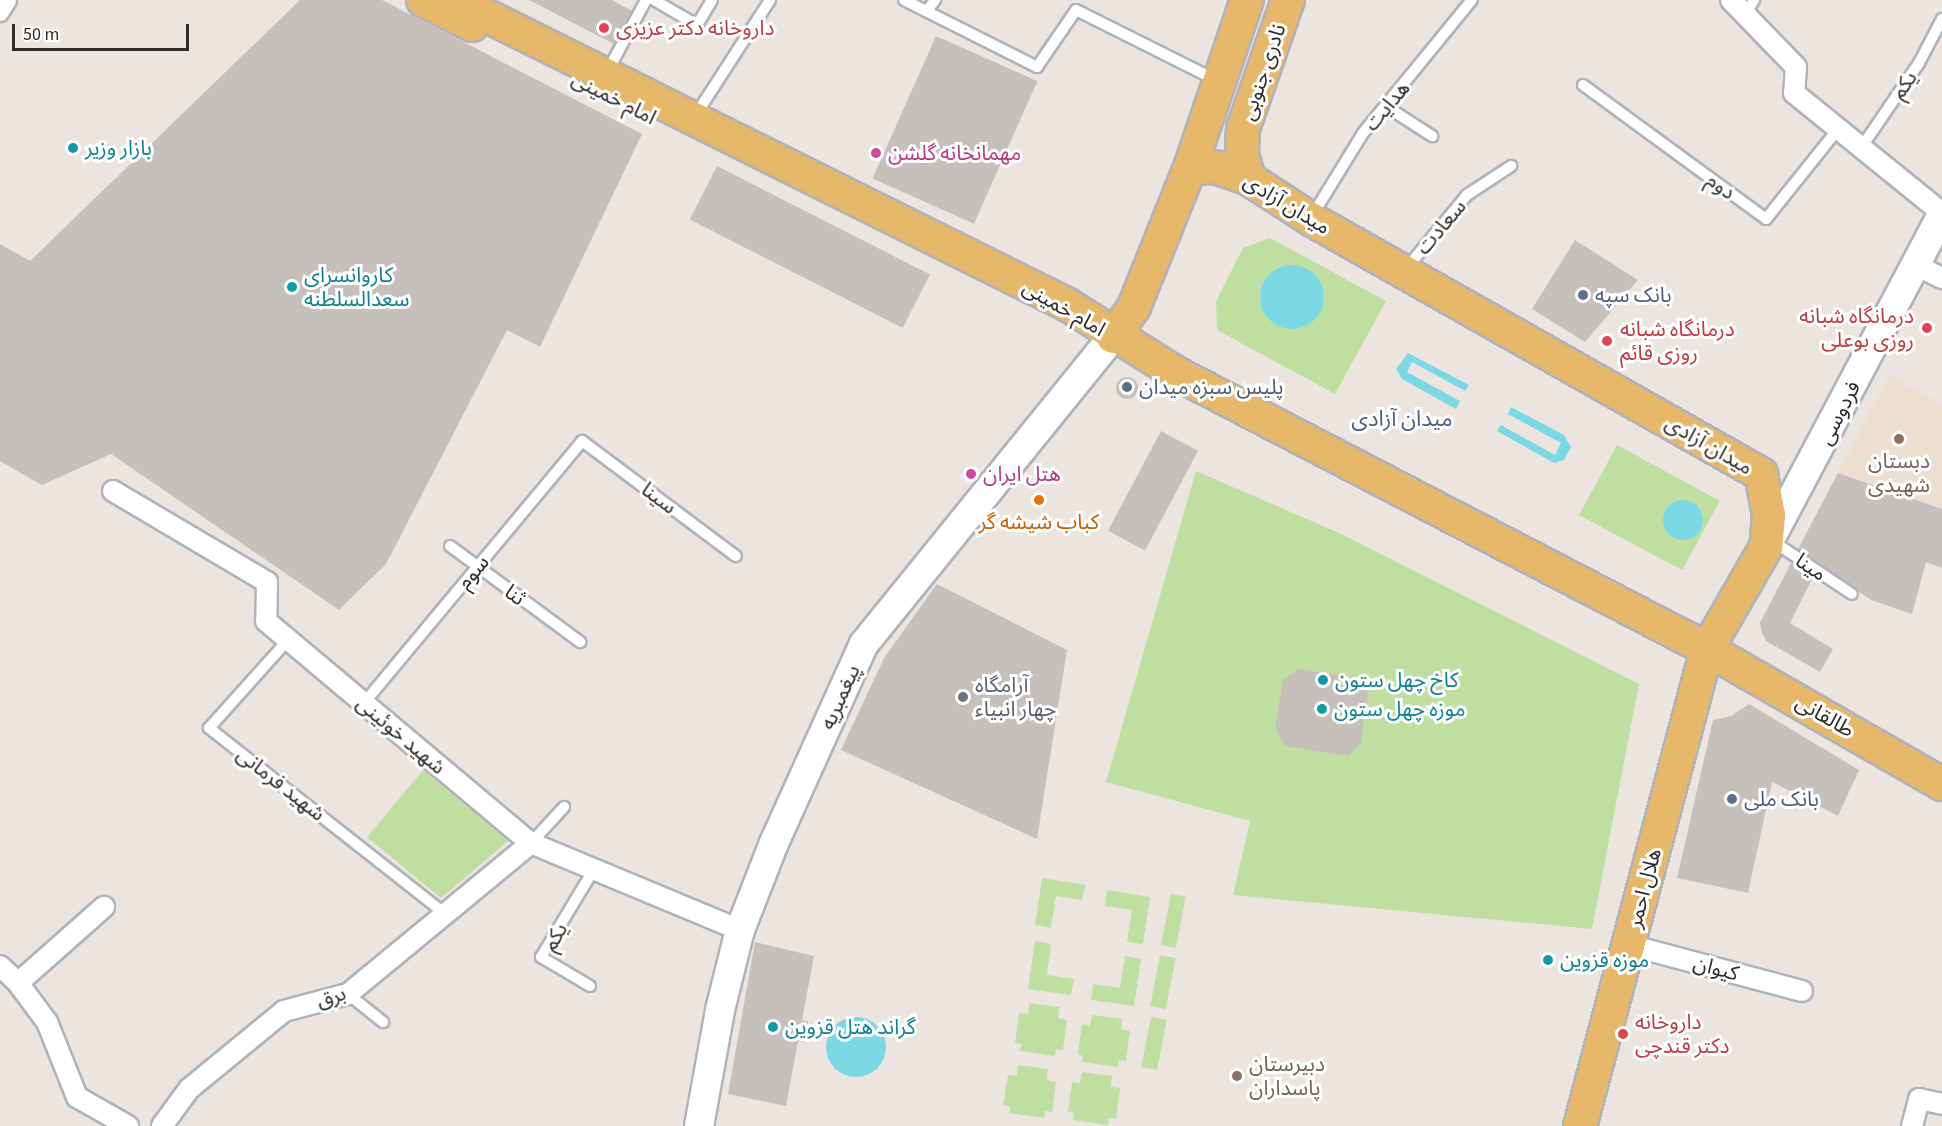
<!DOCTYPE html>
<html>
<head>
<meta charset="utf-8">
<style>
  body { margin:0 }
  #map { position:relative; width:1942px; height:1126px; overflow:hidden; background:#ece5df; font-family:"Source Sans 3","Noto Sans Arabic",sans-serif }
  div>[style] { position:absolute }
  .education>* { inset:0; background:#ecdfd0 }
  .green>* { inset:0; background:#bedfa0; transform-origin:0 0 }
  .water>* { inset:0; background:#7bd9e6 }
  .round { border-radius:50% }
  .building>* { inset:0; background:#c5c0bb; transform-origin:0 0 }
  .roads { filter:drop-shadow(2px 0 #b0b3bb) drop-shadow(-2px 0 #b0b3bb) drop-shadow(0 2px #b0b3bb) drop-shadow(0 -2px #b0b3bb) }
  .service>* { height:10px; margin:-5px; padding:0 5px; transform-origin:5px; border-radius:5px; background:#fff }
  .pedestrian>* { height:15px; margin:-7.5px; padding:0 7.5px; transform-origin:7.5px; border-radius:7.5px; background:#fff }
  .minor>* { height:20px; margin:-10px; padding:0 10px; transform-origin:10px; border-radius:10px; background:#fff }
  .secondary>* { height:28px; margin:-14px; padding:0 14px; transform-origin:14px; border-radius:14px; background:#fff }
  .primary>* { height:32px; margin:-16px; padding:0 16px; transform-origin:16px; border-radius:16px; background:#e7b86a }
  .dots>* { width:16px; height:16px; translate:-50% -50%; box-sizing:border-box; border:3px solid #fff; border-radius:50% }
  span { translate:-50% -50%; white-space:nowrap; text-align:center; line-height:1.15; -webkit-text-stroke:6px #fff; paint-order:stroke }
  .health-label { font-size:21px; color:#be3a42 }
  .left { translate:0 -50%; text-align:left }
  .right { translate:-100% -50%; text-align:right }
  .street-label { font-size:21px; color:#2c2c2c }
  .culture-label { font-size:21px; color:#0d838f }
  .hotel-label { font-size:21px; color:#b23c85 }
  .service-label { font-size:21px; color:#4e5e75 }
  .education-label { font-size:21px; color:#785e54 }
  .food-label { font-size:21px; color:#c56008 }
  .worship-label { font-size:21px; color:#5b616d }
  .neighbourhood-label { font-size:22px; color:#4f5d7a }
  .scale { position:absolute; left:12px; top:24px; width:177px; height:27px; box-sizing:border-box; border:3px solid #2c2c2c; border-top:0; padding-left:8px; font-size:18px; line-height:21px; white-space:nowrap; color:#2c2c2c; -webkit-text-stroke:4px #fff; paint-order:stroke }
</style>
</head>
<body>
<div id="map">
  <div class="education">
    <i style="clip-path:polygon(1889px 375px,1942px 404px,1942px 508px,1838px 473px)"></i>
  </div>
  <div class="green">
    <i style="clip-path:polygon(1270px 238px,1386px 301px,1335px 394px,1217px 330px,1216px 301px,1243px 248px)"></i>
    <i style="clip-path:polygon(evenodd,1617px 445px,1720px 501px,1682px 570px,1579px 515px,1617px 445px,1693px 502px,1702px 512px,1690px 539px,1677px 539px,1693px 502px)"></i>
    <i style="clip-path:polygon(1196px 471px,1339px 533px,1639px 684px,1592px 929px,1233px 895px,1250px 821px,1106px 782px)"></i>
    <i style="clip-path:polygon(423px 770px,508px 841px,441px 898px,367px 837px)"></i>
    <i style="clip-path:polygon(1042px 878px,1085px 885px,1082px 900px,1056px 896px,1051px 928px,1035px 925px)"></i>
    <i style="clip-path:polygon(1107px 890px,1150px 897px,1143px 944px,1127px 942px,1132px 910px,1105px 906px)"></i>
    <i style="left:1171px;top:894px;width:15px;height:52px;rotate:11deg"></i>
    <i style="clip-path:polygon(1035px 941px,1051px 944px,1047px 975px,1074px 979px,1071px 995px,1028px 989px)"></i>
    <i style="left:1160px;top:955px;width:16px;height:52px;rotate:11deg"></i>
    <i style="clip-path:polygon(1125px 956px,1141px 959px,1134px 1006px,1091px 1000px,1093px 984px,1120px 988px)"></i>
    <i style="clip-path:polygon(1029px 1003px,1059px 1007px,1058px 1018px,1067px 1020px,1063px 1050px,1056px 1049px,1055px 1056px,1020px 1051px,1021px 1044px,1015px 1043px,1019px 1013px,1028px 1014px)"></i>
    <i style="clip-path:polygon(1092px 1015px,1122px 1019px,1121px 1029px,1130px 1031px,1126px 1061px,1119px 1060px,1118px 1067px,1082px 1062px,1083px 1056px,1078px 1054px,1082px 1024px,1090px 1026px)"></i>
    <i style="left:1151px;top:1017px;width:16px;height:51px;rotate:11deg"></i>
    <i style="clip-path:polygon(1018px 1065px,1048px 1069px,1047px 1080px,1056px 1082px,1052px 1112px,1045px 1111px,1044px 1118px,1009px 1113px,1010px 1106px,1003px 1105px,1008px 1075px,1017px 1076px)"></i>
    <i style="clip-path:polygon(1082px 1072px,1112px 1076px,1111px 1087px,1120px 1088px,1116px 1119px,1109px 1118px,1108px 1125px,1073px 1120px,1074px 1113px,1068px 1112px,1072px 1082px,1080px 1083px)"></i>
  </div>
  <div class="water">
    <i class="round" style="left:1260px;top:265px;width:64px;height:64px"></i>
    <i style="clip-path:polygon(1408px 353px,1469px 385px,1465px 391px,1412px 362px,1407px 372px,1460px 401px,1456px 409px,1402px 379px,1396px 369px)"></i>
    <i style="clip-path:polygon(1511px 407px,1564px 435px,1571px 447px,1564px 460px,1554px 463px,1497px 431px,1501px 425px,1555px 455px,1561px 443px,1508px 414px)"></i>
    <i class="round" style="left:1663px;top:500px;width:40px;height:40px"></i>
    <i class="round" style="left:826px;top:1017px;width:60px;height:60px"></i>
  </div>
  <div class="building">
    <i style="clip-path:polygon(300px 0,382px 0,642px 134px,540px 347px,507px 330px,386px 564px,339px 610px,111px 454px,42px 485px,0 461px,0 244px,30px 261px)"></i>
    <i style="clip-path:polygon(529px 0,612px 0,632px 11px,614px 44px)"></i>
    <i style="left:936px;top:36px;width:111px;height:156px;rotate:24deg"></i>
    <i style="left:717px;top:166px;width:239px;height:60px;rotate:27deg"></i>
    <i style="clip-path:polygon(1575px 240px,1638px 280px,1585px 342px,1532px 309px)"></i>
    <i class="round" style="left:1116px;top:377px;width:22px;height:22px"></i>
    <i style="left:1161px;top:431px;width:42px;height:113px;rotate:28deg"></i>
    <i style="clip-path:polygon(1838px 473px,1942px 509px,1942px 568px,1926px 562px,1912px 614px,1871px 600px,1798px 549px)"></i>
    <i style="clip-path:polygon(1791px 563px,1813px 577px,1790px 623px,1833px 649px,1820px 672px,1766px 641px,1762px 633px,1760px 623px)"></i>
    <i style="clip-path:polygon(937px 584px,1067px 650px,1037px 839px,841px 750px,884px 658px)"></i>
    <i style="clip-path:polygon(1298px 669px,1356px 678px,1368px 692px,1361px 743px,1349px 756px,1284px 746px,1275px 727px,1283px 680px)"></i>
    <i style="clip-path:polygon(1749px 704px,1859px 770px,1838px 816px,1772px 782px,1748px 893px,1677px 878px,1713px 720px,1731px 716px)"></i>
    <i style="clip-path:polygon(755px 942px,814px 956px,802px 1020px,808px 1021px,805px 1042px,798px 1041px,786px 1106px,728px 1094px)"></i>
  </div>
  <div class="roads">
    <div class="service">
      <i style="left:654px;top:0;width:50px;rotate:30.2deg"></i>
      <i style="left:697px;top:25px;width:29px;rotate:-59deg"></i>
      <i style="left:904px;top:0;width:149px;rotate:26.7deg"></i>
      <i style="left:1037px;top:67px;width:69px;rotate:-55.6deg"></i>
      <i style="left:1076px;top:10px;width:157px;rotate:26.6deg"></i>
      <i style="left:927px;top:11px;width:14px;rotate:-54deg"></i>
      <i style="left:1745px;top:14px;width:17px;rotate:-57deg"></i>
      <i style="left:606px;top:74px;width:84px;rotate:-61.6deg"></i>
      <i style="left:1583px;top:85px;width:227px;rotate:36.2deg"></i>
      <i style="left:1766px;top:219px;width:115px;rotate:-51.3deg"></i>
      <i style="left:1387px;top:107px;width:54px;rotate:32.8deg"></i>
      <i style="left:695px;top:116px;width:138px;rotate:-57.1deg"></i>
      <i style="left:1861px;top:148px;width:103px;rotate:-55.7deg"></i>
      <i style="left:1919px;top:63px;width:50px;rotate:-62.4deg"></i>
      <i style="left:1312px;top:216px;width:97px;rotate:-58.4deg"></i>
      <i style="left:1363px;top:133px;width:172px;rotate:-50.7deg"></i>
      <i style="left:1406px;top:269px;width:96px;rotate:-50.5deg"></i>
      <i style="left:1467px;top:195px;width:53px;rotate:-33.4deg"></i>
      <i style="left:1771px;top:540px;width:97px;rotate:33.7deg"></i>
      <i style="left:450px;top:546px;width:162px;rotate:36.4deg"></i>
      <i style="left:288px;top:640px;width:118px;rotate:131.9deg"></i>
      <i style="left:209px;top:728px;width:300px;rotate:38.2deg"></i>
      <i style="left:364px;top:703px;width:341px;rotate:-50.2deg"></i>
      <i style="left:582px;top:441px;width:192px;rotate:36.8deg"></i>
      <i style="left:531px;top:843px;width:49px;rotate:-47.5deg"></i>
      <i style="left:590px;top:986px;width:57px;rotate:-149.4deg"></i>
      <i style="left:541px;top:957px;width:103px;rotate:-58.9deg"></i>
      <i style="left:348px;top:994px;width:45px;rotate:38.7deg"></i>
    </div>
    <div class="pedestrian">
      <i style="left:0;top:13px;width:15px;rotate:-58deg"></i>
    </div>
    <div class="minor">
      <i style="left:1731px;top:0;width:93px;rotate:45.9deg"></i>
      <i style="left:1796px;top:67px;width:26px;rotate:94deg"></i>
      <i style="left:1794px;top:93px;width:191px;rotate:39deg"></i>
      <i style="left:1916px;top:265px;width:29px;rotate:27deg"></i>
      <i style="left:113px;top:491px;width:179px;rotate:30.6deg"></i>
      <i style="left:267px;top:582px;width:39px;rotate:91deg"></i>
      <i style="left:266px;top:621px;width:346px;rotate:40deg"></i>
      <i style="left:531px;top:843px;width:226px;rotate:22.6deg"></i>
      <i style="left:1629px;top:945px;width:179px;rotate:14.9deg"></i>
      <i style="left:0;top:966px;width:25px;rotate:43deg"></i>
      <i style="left:18px;top:983px;width:49px;rotate:53.4deg"></i>
      <i style="left:47px;top:1022px;width:81px;rotate:68.2deg"></i>
      <i style="left:77px;top:1097px;width:59px;rotate:29.6deg"></i>
      <i style="left:18px;top:983px;width:115px;rotate:-41.5deg"></i>
      <i style="left:162px;top:1126px;width:46px;rotate:-53.9deg"></i>
      <i style="left:189px;top:1089px;width:123px;rotate:-39.4deg"></i>
      <i style="left:284px;top:1011px;width:66px;rotate:-14.9deg"></i>
      <i style="left:348px;top:994px;width:237px;rotate:-39.5deg"></i>
      <i style="left:1912px;top:1126px;width:28px;rotate:-75deg"></i>
      <i style="left:1919px;top:1099px;width:24px;rotate:12deg"></i>
    </div>
    <div class="secondary">
      <i style="left:1766px;top:547px;width:377px;rotate:-62.1deg"></i>
      <i style="left:699px;top:1126px;width:118px;rotate:-79.7deg"></i>
      <i style="left:720px;top:1010px;width:82px;rotate:-76deg"></i>
      <i style="left:740px;top:930px;width:93px;rotate:-68.7deg"></i>
      <i style="left:774px;top:843px;width:218px;rotate:-65.7deg"></i>
      <i style="left:864px;top:644px;width:395px;rotate:-51deg"></i>
    </div>
    <div class="primary">
      <i style="left:423px;top:0;width:55px;rotate:27deg"></i>
      <i style="left:455px;top:0;width:685px;rotate:26.45deg"></i>
      <i style="left:1068px;top:305px;width:128px;rotate:32.2deg"></i>
      <i style="left:1176px;top:373px;width:598px;rotate:27.46deg"></i>
      <i style="left:1707px;top:649px;width:271px;rotate:29.9deg"></i>
      <i style="left:1190px;top:168px;width:25px;rotate:-2deg"></i>
      <i style="left:1215px;top:167px;width:36px;rotate:19deg"></i>
      <i style="left:1249px;top:179px;width:77px;rotate:32.9deg"></i>
      <i style="left:1314px;top:221px;width:514px;rotate:29.51deg"></i>
      <i style="left:1761px;top:474px;width:42px;rotate:79deg"></i>
      <i style="left:1769px;top:515px;width:32px;rotate:95deg"></i>
      <i style="left:1766px;top:547px;width:118px;rotate:120deg"></i>
      <i style="left:1707px;top:649px;width:494px;rotate:104.9deg"></i>
      <i style="left:1249px;top:179px;width:25px;rotate:-106deg"></i>
      <i style="left:1242px;top:155px;width:26px;rotate:-88deg"></i>
      <i style="left:1243px;top:129px;width:137px;rotate:-70.8deg"></i>
      <i style="left:1113px;top:337px;width:37px;rotate:-55deg"></i>
      <i style="left:1134px;top:307px;width:150px;rotate:-68.1deg"></i>
      <i style="left:1190px;top:168px;width:177px;rotate:-71.3deg"></i>
    </div>
  </div>
  <div class="dots">
    <i style="left:604px;top:28px;background:#e0444e"></i>
    <i style="left:73px;top:148px;background:#0f9aa8"></i>
    <i style="left:876px;top:153px;background:#d1479c"></i>
    <i style="left:292px;top:287px;background:#0f9aa8"></i>
    <i style="left:1583px;top:295px;background:#5c6f8a"></i>
    <i style="left:1927px;top:328px;background:#e0444e"></i>
    <i style="left:1607px;top:341px;background:#e0444e"></i>
    <i style="left:1127px;top:387px;background:#5c6f8a"></i>
    <i style="left:1899px;top:439px;background:#8d6e63"></i>
    <i style="left:971px;top:474px;background:#d1479c"></i>
    <i style="left:1039px;top:500px;background:#e8710a"></i>
    <i style="left:1323px;top:680px;background:#0f9aa8"></i>
    <i style="left:963px;top:697px;background:#6b7280"></i>
    <i style="left:1322px;top:709px;background:#0f9aa8"></i>
    <i style="left:1732px;top:799px;background:#5c6f8a"></i>
    <i style="left:1548px;top:960px;background:#0f9aa8"></i>
    <i style="left:773px;top:1027px;background:#0f9aa8"></i>
    <i style="left:1623px;top:1034px;background:#e0444e"></i>
    <i style="left:1237px;top:1076px;background:#8d6e63"></i>
  </div>
  <div class="health-label">
    <span class="left" style="left:616px;top:28px">داروخانه دکتر عزیزی</span>
    <span class="right" style="left:1914px;top:328px">درمانگاه شبانه<br>روزی بوعلی</span>
    <span class="left" style="left:1620px;top:341px">درمانگاه شبانه<br>روزی قائم</span>
    <span class="left" style="left:1635px;top:1034px">داروخانه<br>دکتر قندچی</span>
  </div>
  <div class="street-label">
    <span style="left:1263px;top:72px;rotate:-71deg">نادری جنوبی</span>
    <span style="left:1904px;top:85px;rotate:-56deg">یکم</span>
    <span style="left:614px;top:98px;rotate:27deg">امام خمینی</span>
    <span style="left:1387px;top:106px;rotate:-50deg">هدایت</span>
    <span style="left:1721px;top:186px;rotate:36deg">دوم</span>
    <span style="left:1287px;top:204px;rotate:31deg">میدان آزادی</span>
    <span style="left:1441px;top:227px;rotate:-50deg">سعادت</span>
    <span style="left:1064px;top:308px;rotate:30deg">امام خمینی</span>
    <span style="left:1839px;top:413px;rotate:-63deg">فردوسی</span>
    <span style="left:1709px;top:445px;rotate:30deg">میدان آزادی</span>
    <span style="left:659px;top:498px;rotate:37deg">سینا</span>
    <span style="left:1811px;top:567px;rotate:34deg">مینا</span>
    <span style="left:473px;top:572px;rotate:-50deg">سوم</span>
    <span style="left:515px;top:595px;rotate:36deg">ثنا</span>
    <span style="left:840px;top:697px;rotate:-66deg">پیغمبریه</span>
    <span style="left:1825px;top:716px;rotate:30deg">طالقانی</span>
    <span style="left:401px;top:735px;rotate:40deg">شهید خوئینی</span>
    <span style="left:281px;top:784px;rotate:38deg">شهید فرمانی</span>
    <span style="left:1644px;top:888px;rotate:-75deg">هلال احمر</span>
    <span style="left:555px;top:937px;rotate:-61deg">یکم</span>
    <span style="left:1716px;top:968px;rotate:15deg">کیوان</span>
    <span style="left:331px;top:997px;rotate:-19deg">برق</span>
  </div>
  <div class="culture-label">
    <span class="left" style="left:85px;top:148px">بازار وزیر</span>
    <span class="left" style="left:304px;top:287px">کاروانسرای<br>سعدالسلطنه</span>
    <span class="left" style="left:1335px;top:680px">کاخ چهل ستون</span>
    <span class="left" style="left:1334px;top:709px">موزه چهل ستون</span>
    <span class="left" style="left:1560px;top:960px">موزه قزوین</span>
    <span class="left" style="left:785px;top:1027px">گراند هتل قزوین</span>
  </div>
  <div class="hotel-label">
    <span class="left" style="left:888px;top:153px">مهمانخانه گلشن</span>
    <span class="left" style="left:983px;top:474px">هتل ایران</span>
  </div>
  <div class="service-label">
    <span class="left" style="left:1595px;top:295px">بانک سپه</span>
    <span class="left" style="left:1139px;top:387px">پلیس سبزه میدان</span>
    <span class="left" style="left:1744px;top:799px">بانک ملی</span>
  </div>
  <div class="education-label">
    <span style="left:1899px;top:473px">دبستان<br>شهیدی</span>
    <span class="left" style="left:1249px;top:1076px">دبیرستان<br>پاسداران</span>
  </div>
  <div class="food-label">
    <span style="left:1039px;top:522px">کباب شیشه گر</span>
  </div>
  <div class="worship-label">
    <span class="left" style="left:975px;top:697px">آرامگاه<br>چهار انبیاء</span>
  </div>
  <div class="neighbourhood-label">
    <span style="left:1402px;top:420px">میدان آزادی</span>
  </div>
  <div class="scale">50 m</div>
</div>
</body>
</html>
